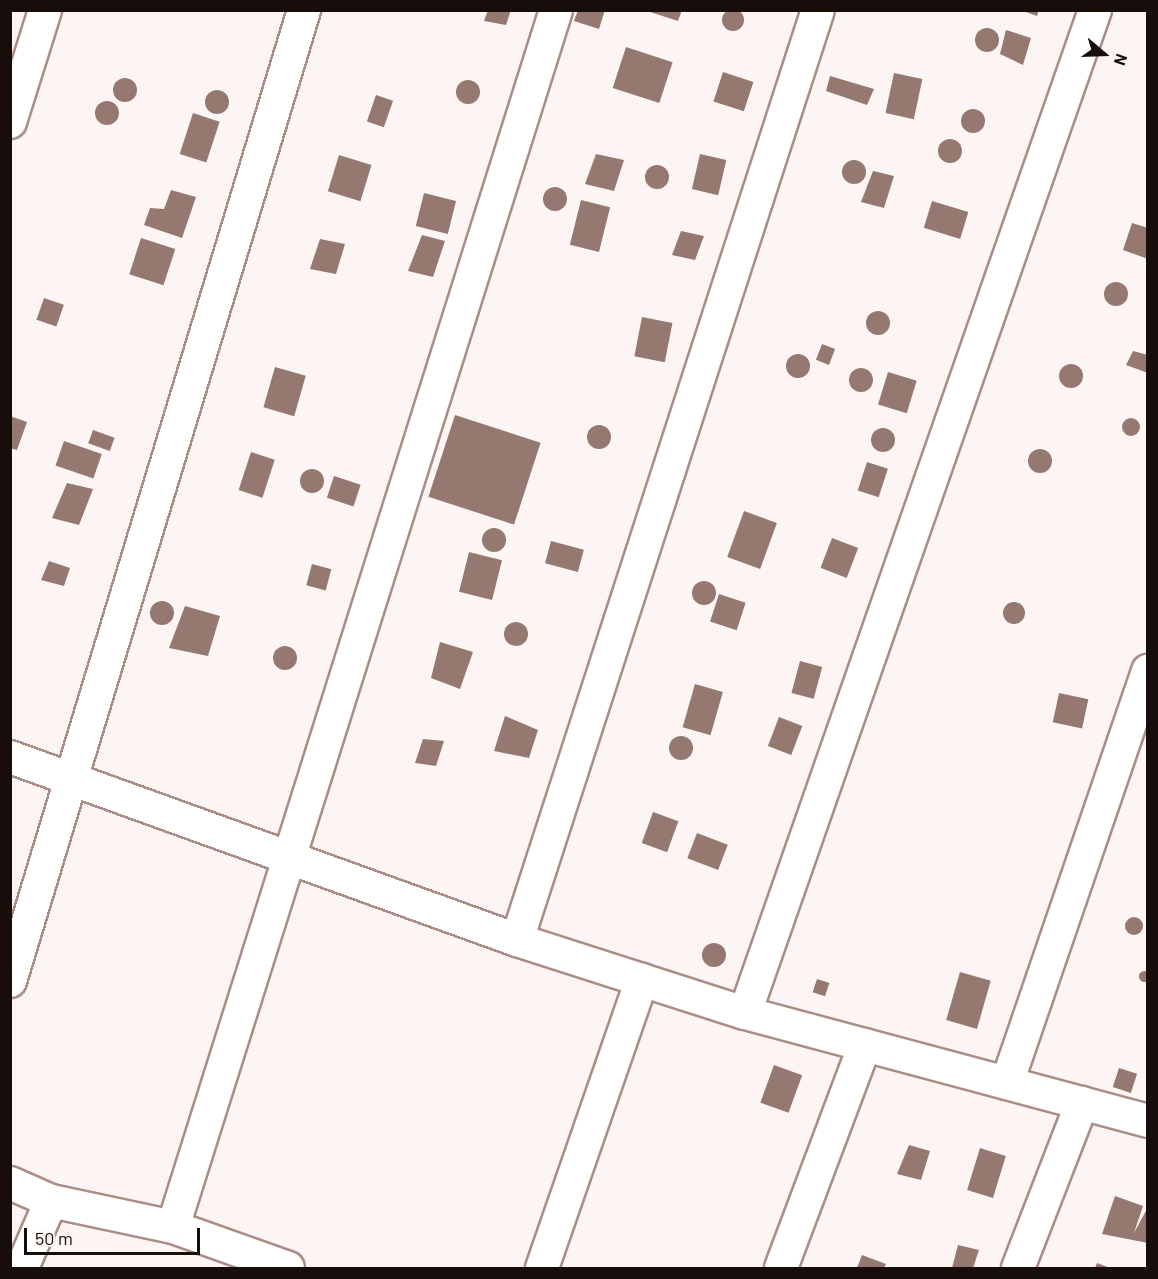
<!DOCTYPE html>
<html>
<head>
<meta charset="utf-8">
<style>
  body { margin:0 }
  #map { position:relative; width:1158px; height:1279px; overflow:hidden; background:#fcf5f4; font-family:Barlow,sans-serif }
  div>[style] { position:absolute }
  .building>* { inset:0; background:#957971; transform-origin:0 0 }
  .round { border-radius:50% }
  .roads { filter:drop-shadow(2px 0 #aa8d84) drop-shadow(-2px 0 #aa8d84) drop-shadow(0 2px #aa8d84) drop-shadow(0 -2px #aa8d84) }
  .minor>* { height:32px; margin:-16px; padding:0 16px; transform-origin:16px; border-radius:16px; background:#fff }
  span { translate:-50% -50%; white-space:nowrap; text-align:center; line-height:1.15; -webkit-text-stroke:4.5px #fcf5f4; paint-order:stroke }
  .frame { position:absolute; inset:0; border:12px solid #170d0a; pointer-events:none }
  .north { position:absolute; left:1074px; top:24px; width:60px; height:60px; -webkit-text-stroke:4px #fcf5f4; paint-order:stroke; rotate:109deg; font-size:16px; font-weight:700; line-height:24px; text-align:center; color:#170d0a }
  .north::after { content:''; display:block; margin:auto; width:21px; height:27px; background:#170d0a; clip-path:polygon(50% 0,100% 100%,50% 72%,0 100%) }
  .scale { position:absolute; left:24px; top:1228px; width:176px; height:27px; box-sizing:border-box; border:3px solid #170d0a; border-top:0; padding-left:8px; font-size:18px; line-height:21px; white-space:nowrap; color:#170d0a; -webkit-text-stroke:4px #fcf5f4; paint-order:stroke }
</style>
</head>
<body>
<div id="map">
  <div class="building">
    <i class="round" style="left:722px;top:9px;width:22px;height:22px"></i>
    <i style="clip-path:polygon(488px 10px,511px 10px,506px 25px,484px 21px)"></i>
    <i style="clip-path:polygon(578px 10px,605px 10px,599px 29px,574px 21px)"></i>
    <i style="clip-path:polygon(644px 10px,682px 10px,678px 21px)"></i>
    <i style="clip-path:polygon(1020px 10px,1039px 10px,1037px 16px)"></i>
    <i class="round" style="left:975px;top:28px;width:24px;height:24px"></i>
    <i style="clip-path:polygon(1006px 30px,1031px 38px,1023px 65px,1000px 54px)"></i>
    <i style="left:626px;top:47px;width:49px;height:43px;rotate:18deg"></i>
    <i style="left:723px;top:72px;width:32px;height:31px;rotate:18deg"></i>
    <i style="left:894px;top:73px;width:29px;height:41px;rotate:12deg"></i>
    <i style="clip-path:polygon(830px 76px,874px 89px,867px 105px,826px 91px)"></i>
    <i class="round" style="left:113px;top:78px;width:24px;height:24px"></i>
    <i class="round" style="left:456px;top:80px;width:24px;height:24px"></i>
    <i class="round" style="left:205px;top:90px;width:24px;height:24px"></i>
    <i style="left:376px;top:95px;width:18px;height:28px;rotate:19deg"></i>
    <i class="round" style="left:95px;top:101px;width:24px;height:24px"></i>
    <i class="round" style="left:961px;top:109px;width:24px;height:24px"></i>
    <i style="left:193px;top:113px;width:28px;height:43px;rotate:18deg"></i>
    <i class="round" style="left:938px;top:139px;width:24px;height:24px"></i>
    <i style="clip-path:polygon(596px 154px,624px 160px,614px 191px,585px 184px)"></i>
    <i style="left:700px;top:154px;width:27px;height:36px;rotate:13deg"></i>
    <i style="left:339px;top:155px;width:34px;height:38px;rotate:17deg"></i>
    <i class="round" style="left:842px;top:160px;width:24px;height:24px"></i>
    <i class="round" style="left:645px;top:165px;width:24px;height:24px"></i>
    <i style="clip-path:polygon(873px 171px,894px 176px,884px 208px,861px 202px)"></i>
    <i class="round" style="left:543px;top:187px;width:24px;height:24px"></i>
    <i style="clip-path:polygon(171px 190px,196px 197px,182px 238px,144px 225px,150px 208px,164px 209px)"></i>
    <i style="left:424px;top:193px;width:33px;height:34px;rotate:14deg"></i>
    <i style="left:581px;top:200px;width:30px;height:46px;rotate:14deg"></i>
    <i style="left:932px;top:201px;width:38px;height:28px;rotate:17deg"></i>
    <i style="clip-path:polygon(1132px 223px,1148px 228px,1148px 259px,1123px 250px)"></i>
    <i style="clip-path:polygon(681px 231px,704px 236px,695px 260px,672px 255px)"></i>
    <i style="clip-path:polygon(422px 235px,445px 241px,433px 277px,408px 271px)"></i>
    <i style="left:141px;top:238px;width:36px;height:38px;rotate:18deg"></i>
    <i style="clip-path:polygon(320px 239px,345px 244px,336px 274px,310px 269px)"></i>
    <i class="round" style="left:1104px;top:282px;width:24px;height:24px"></i>
    <i style="left:44px;top:298px;width:21px;height:23px;rotate:19deg"></i>
    <i class="round" style="left:866px;top:311px;width:24px;height:24px"></i>
    <i style="left:642px;top:317px;width:31px;height:40px;rotate:11deg"></i>
    <i style="left:822px;top:344px;width:14px;height:17px;rotate:21deg"></i>
    <i style="clip-path:polygon(1133px 351px,1148px 355px,1148px 373px,1126px 365px)"></i>
    <i class="round" style="left:786px;top:354px;width:24px;height:24px"></i>
    <i class="round" style="left:1059px;top:364px;width:24px;height:24px"></i>
    <i style="left:275px;top:367px;width:32px;height:42px;rotate:16deg"></i>
    <i class="round" style="left:849px;top:368px;width:24px;height:24px"></i>
    <i style="left:888px;top:372px;width:30px;height:34px;rotate:17deg"></i>
    <i style="left:455px;top:415px;width:90px;height:86px;rotate:18deg"></i>
    <i style="clip-path:polygon(10px 416px,27px 422px,17px 450px,10px 448px)"></i>
    <i class="round" style="left:1122px;top:418px;width:18px;height:18px"></i>
    <i class="round" style="left:587px;top:425px;width:24px;height:24px"></i>
    <i class="round" style="left:871px;top:428px;width:24px;height:24px"></i>
    <i style="left:93px;top:430px;width:23px;height:14px;rotate:20deg"></i>
    <i style="left:64px;top:441px;width:40px;height:26px;rotate:19deg"></i>
    <i class="round" style="left:1028px;top:449px;width:24px;height:24px"></i>
    <i style="left:251px;top:452px;width:25px;height:40px;rotate:18deg"></i>
    <i style="left:867px;top:462px;width:22px;height:30px;rotate:18deg"></i>
    <i class="round" style="left:300px;top:469px;width:24px;height:24px"></i>
    <i style="left:334px;top:476px;width:28px;height:23px;rotate:18deg"></i>
    <i style="clip-path:polygon(67px 483px,93px 489px,79px 525px,52px 518px)"></i>
    <i style="left:744px;top:511px;width:35px;height:49px;rotate:20deg"></i>
    <i class="round" style="left:482px;top:528px;width:24px;height:24px"></i>
    <i style="left:832px;top:538px;width:28px;height:32px;rotate:21deg"></i>
    <i style="left:551px;top:541px;width:34px;height:23px;rotate:15deg"></i>
    <i style="left:469px;top:552px;width:34px;height:41px;rotate:14deg"></i>
    <i style="clip-path:polygon(49px 561px,70px 568px,64px 586px,41px 580px)"></i>
    <i style="left:312px;top:564px;width:20px;height:22px;rotate:15deg"></i>
    <i class="round" style="left:692px;top:581px;width:24px;height:24px"></i>
    <i style="left:719px;top:594px;width:28px;height:29px;rotate:18deg"></i>
    <i class="round" style="left:150px;top:601px;width:24px;height:24px"></i>
    <i class="round" style="left:1003px;top:602px;width:22px;height:22px"></i>
    <i style="clip-path:polygon(185px 606px,220px 616px,208px 656px,169px 648px)"></i>
    <i class="round" style="left:504px;top:622px;width:24px;height:24px"></i>
    <i style="clip-path:polygon(440px 642px,473px 652px,460px 689px,431px 678px)"></i>
    <i class="round" style="left:273px;top:646px;width:24px;height:24px"></i>
    <i style="left:800px;top:661px;width:23px;height:33px;rotate:15deg"></i>
    <i style="left:695px;top:684px;width:29px;height:45px;rotate:16deg"></i>
    <i style="left:1059px;top:693px;width:30px;height:30px;rotate:12deg"></i>
    <i style="clip-path:polygon(505px 716px,538px 730px,529px 758px,494px 751px)"></i>
    <i style="left:779px;top:717px;width:25px;height:31px;rotate:21deg"></i>
    <i class="round" style="left:669px;top:736px;width:24px;height:24px"></i>
    <i style="clip-path:polygon(423px 739px,444px 741px,436px 766px,415px 763px)"></i>
    <i style="left:653px;top:812px;width:27px;height:33px;rotate:20deg"></i>
    <i style="left:697px;top:833px;width:33px;height:27px;rotate:21deg"></i>
    <i class="round" style="left:1125px;top:917px;width:18px;height:18px"></i>
    <i class="round" style="left:702px;top:943px;width:24px;height:24px"></i>
    <i class="round" style="left:1138.5px;top:970.5px;width:11px;height:11px"></i>
    <i style="left:960px;top:972px;width:32px;height:50px;rotate:16deg"></i>
    <i style="left:817px;top:979px;width:13px;height:14px;rotate:18deg"></i>
    <i style="left:774px;top:1065px;width:30px;height:40px;rotate:20deg"></i>
    <i style="left:1119px;top:1068px;width:19px;height:20px;rotate:18deg"></i>
    <i style="clip-path:polygon(909px 1145px,930px 1151px,921px 1180px,897px 1174px)"></i>
    <i style="left:980px;top:1148px;width:27px;height:44px;rotate:17deg"></i>
    <i style="clip-path:polygon(1115px 1196px,1143px 1206px,1134px 1233px,1148px 1207px,1148px 1243px,1102px 1234px)"></i>
    <i style="clip-path:polygon(958px 1245px,979px 1250px,973px 1268px,952px 1268px)"></i>
    <i style="clip-path:polygon(862px 1255px,886px 1264px,884px 1268px,857px 1268px)"></i>
    <i style="clip-path:polygon(1097px 1263px,1110px 1268px,1095px 1268px)"></i>
  </div>
  <div class="roads">
    <div class="minor">
      <i style="left:10px;top:122px;width:117px;rotate:-72.6deg"></i>
      <i style="left:10px;top:757px;width:539px;rotate:19.85deg"></i>
      <i style="left:517px;top:940px;width:239px;rotate:17.8deg"></i>
      <i style="left:745px;top:1013px;width:417px;rotate:15deg"></i>
      <i style="left:517px;top:940px;width:977px;rotate:-72.07deg"></i>
      <i style="left:10px;top:981px;width:1015px;rotate:-73.15deg"></i>
      <i style="left:745px;top:1013px;width:1062px;rotate:-70.76deg"></i>
      <i style="left:1007px;top:1083px;width:436px;rotate:-71.1deg"></i>
      <i style="left:10px;top:1183px;width:45px;rotate:23.7deg"></i>
      <i style="left:51px;top:1201px;width:125px;rotate:12deg"></i>
      <i style="left:173px;top:1227px;width:122px;rotate:19.6deg"></i>
      <i style="left:173px;top:1227px;width:1276px;rotate:-72.53deg"></i>
      <i style="left:22px;top:1268px;width:73px;rotate:-66.6deg"></i>
      <i style="left:542px;top:1268px;width:305px;rotate:-70.9deg"></i>
      <i style="left:781px;top:1268px;width:238px;rotate:-69.4deg"></i>
      <i style="left:1018px;top:1268px;width:177px;rotate:-68.8deg"></i>
    </div>
  </div>
  <div class="frame"></div>
  <div class="north">N</div>
  <div class="scale">50 m</div>
</div>
</body>
</html>
